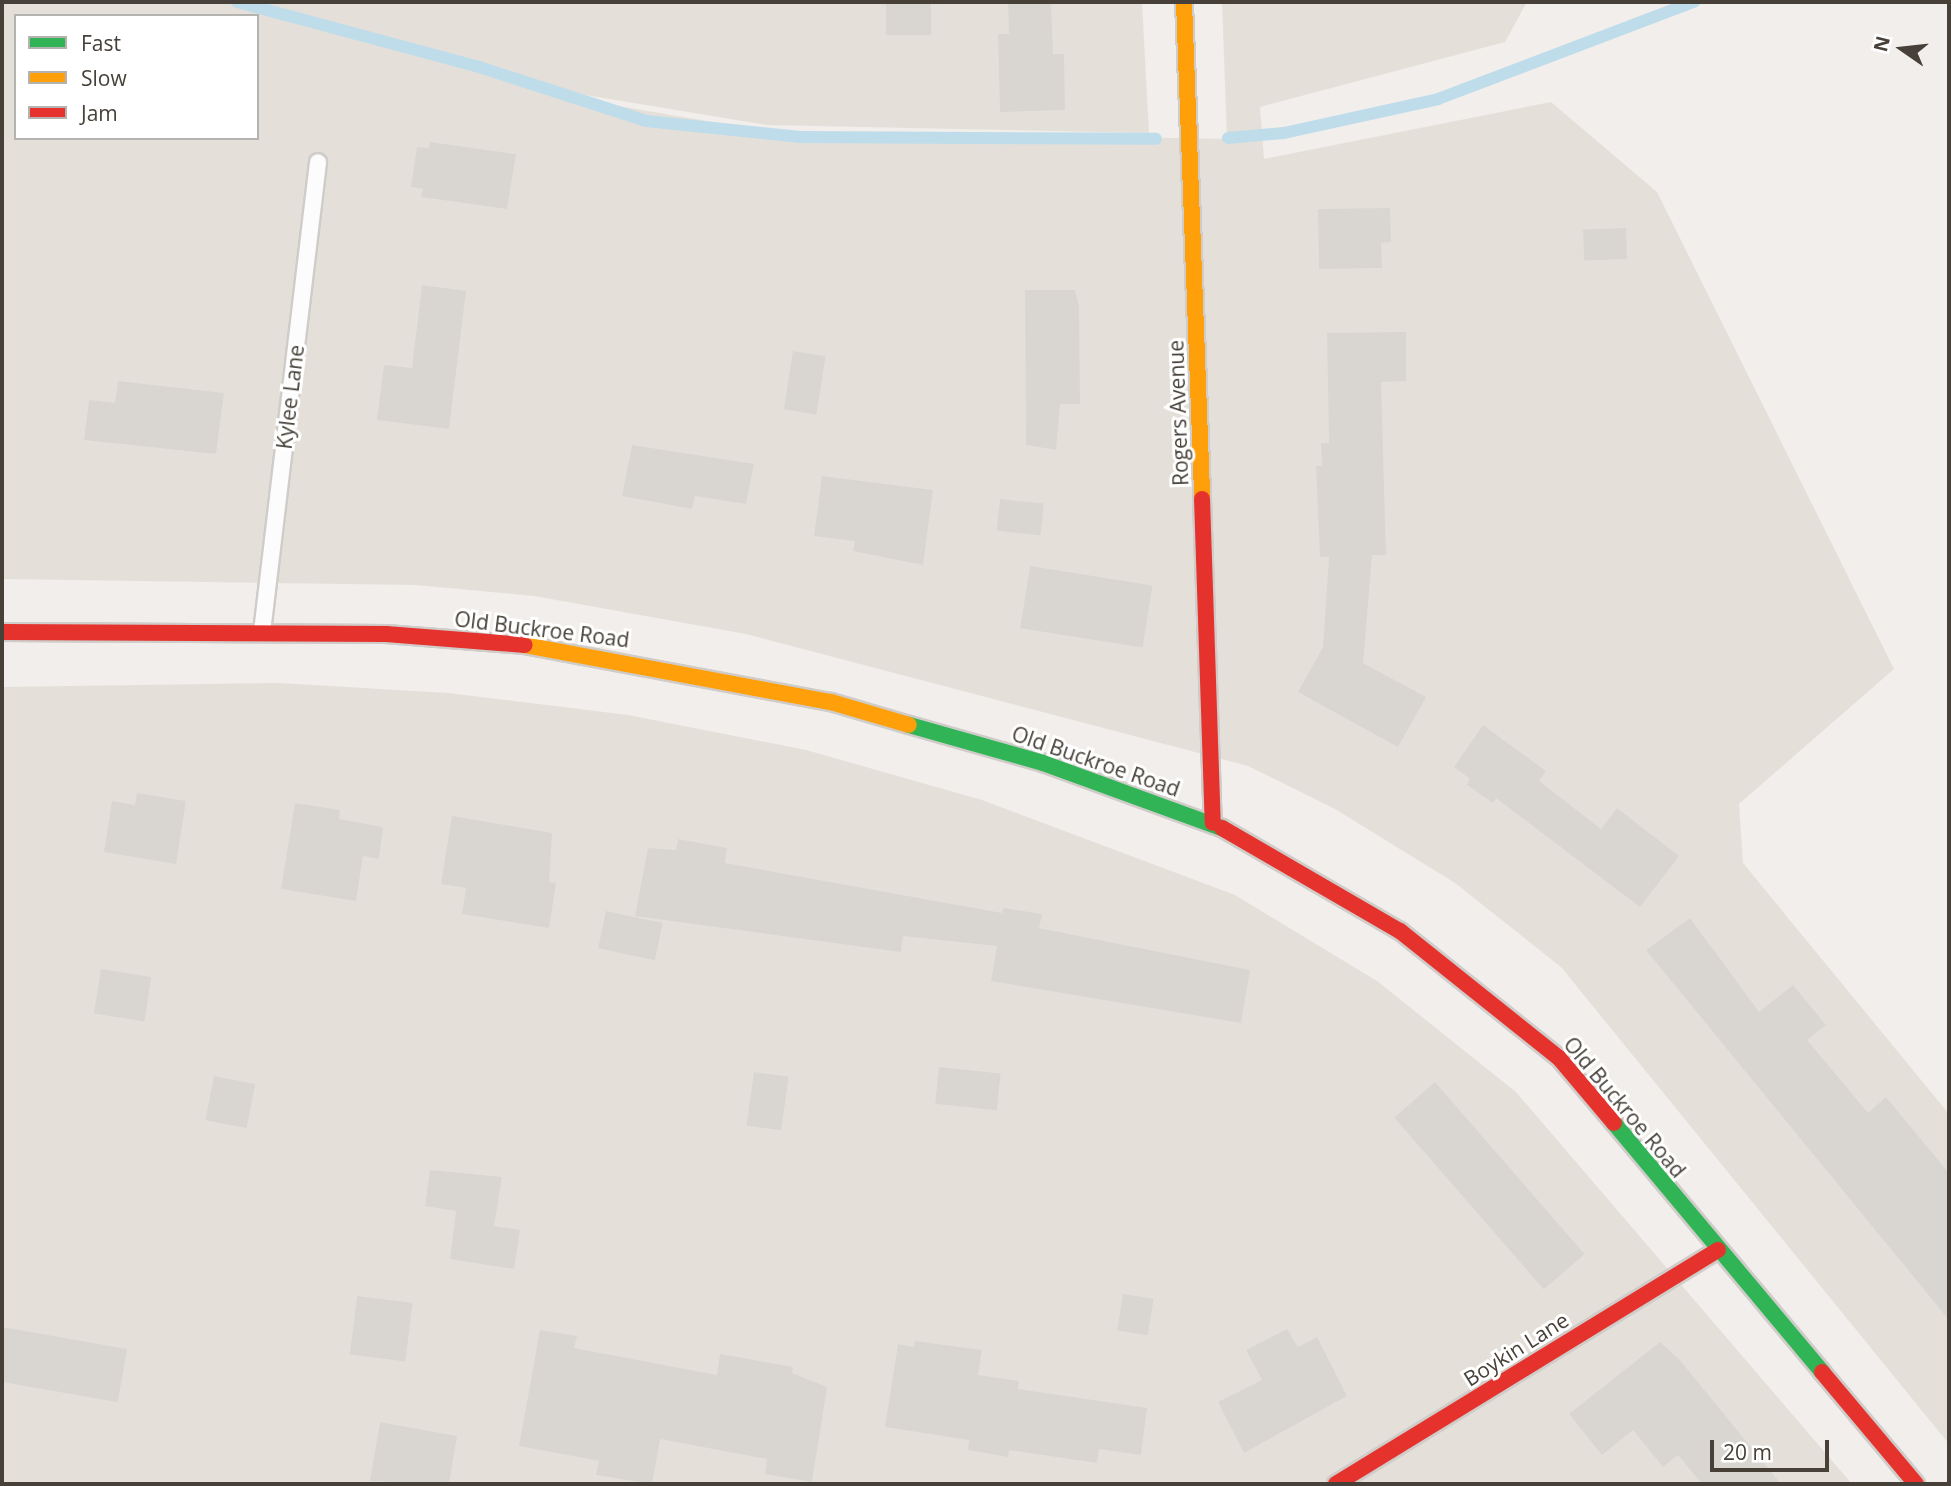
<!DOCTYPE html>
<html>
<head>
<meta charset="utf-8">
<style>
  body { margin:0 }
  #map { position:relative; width:1951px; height:1486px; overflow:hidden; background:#f1eeeb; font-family:"Open Sans",sans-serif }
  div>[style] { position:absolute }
  .residential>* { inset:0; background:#e4e0d9 }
  .stream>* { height:12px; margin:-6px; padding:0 6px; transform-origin:6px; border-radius:6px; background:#bfdcea }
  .building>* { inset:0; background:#d9d6d2; transform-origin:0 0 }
  .roads { filter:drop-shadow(2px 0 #cfccc9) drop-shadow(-2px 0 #cfccc9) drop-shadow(0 2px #cfccc9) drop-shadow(0 -2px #cfccc9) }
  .lane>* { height:16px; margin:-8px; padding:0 8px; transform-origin:8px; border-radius:8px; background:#fdfcfc }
  .fast>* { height:16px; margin:-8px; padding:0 8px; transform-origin:8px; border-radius:8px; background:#30b455 }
  .slow>* { height:16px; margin:-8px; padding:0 8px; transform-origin:8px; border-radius:8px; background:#ff9f0a }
  .jam>* { height:16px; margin:-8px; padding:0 8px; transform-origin:8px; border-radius:8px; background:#e5322d }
  span { translate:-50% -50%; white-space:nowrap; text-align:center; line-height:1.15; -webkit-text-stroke:6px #fff; paint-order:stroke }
  .street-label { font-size:21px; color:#464038 }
  .frame { position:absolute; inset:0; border:4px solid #464038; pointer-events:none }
  .legend { position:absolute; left:14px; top:14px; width:245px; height:126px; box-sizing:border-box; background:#fff; border:2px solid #b5b3af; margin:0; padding:9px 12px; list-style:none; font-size:21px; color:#464038 }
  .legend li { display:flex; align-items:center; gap:14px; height:35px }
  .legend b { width:35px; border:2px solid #b5b3af }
  .north { position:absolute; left:1867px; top:14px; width:70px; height:70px; -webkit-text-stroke:5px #fff; paint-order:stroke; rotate:284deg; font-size:19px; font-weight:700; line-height:28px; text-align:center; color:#464038 }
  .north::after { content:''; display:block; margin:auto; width:24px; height:32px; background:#464038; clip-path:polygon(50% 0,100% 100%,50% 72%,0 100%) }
  .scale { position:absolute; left:1710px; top:1440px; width:119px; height:32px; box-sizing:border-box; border:4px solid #464038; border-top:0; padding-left:9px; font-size:21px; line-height:24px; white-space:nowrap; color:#464038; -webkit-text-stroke:5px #fff; paint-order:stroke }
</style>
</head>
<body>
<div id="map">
  <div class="residential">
    <i style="clip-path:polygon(evenodd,2px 2px,240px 2px,583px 100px,766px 131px,1227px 139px,1222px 2px,1527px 2px,1505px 42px,1260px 107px,1264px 159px,1551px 102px,1657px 192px,1894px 669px,1739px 804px,1743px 863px,1949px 1114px,1949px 1444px,1561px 967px,1455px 883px,1335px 809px,1248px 766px,746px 634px,534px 596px,416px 585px,2px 579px,2px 2px,16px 16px,257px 16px,257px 138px,16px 138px,16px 16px)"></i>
    <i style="clip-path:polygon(261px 2px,1142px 2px,1149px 133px,767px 125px,585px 95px)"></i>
    <i style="clip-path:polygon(279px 683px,448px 693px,628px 715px,806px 750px,982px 800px,1235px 895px,1377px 981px,1516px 1092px,1852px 1484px,2px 1484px,2px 687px)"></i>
  </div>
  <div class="stream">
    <i style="left:237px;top:2px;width:247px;rotate:15deg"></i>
    <i style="left:476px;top:66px;width:179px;rotate:17.9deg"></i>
    <i style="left:646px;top:121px;width:155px;rotate:5.9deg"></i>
    <i style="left:800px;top:137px;width:356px;rotate:0.3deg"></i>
    <i style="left:1228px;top:138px;width:56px;rotate:-5.1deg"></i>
    <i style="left:1284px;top:133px;width:158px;rotate:-12.4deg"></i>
    <i style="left:1438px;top:99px;width:274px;rotate:-20.8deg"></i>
  </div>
  <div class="building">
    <i style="left:886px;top:2px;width:45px;height:33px"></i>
    <i style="clip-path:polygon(1008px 2px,1051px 2px,1053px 54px,1064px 54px,1065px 110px,1000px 112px,998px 34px,1009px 34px)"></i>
    <i style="clip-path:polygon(430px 142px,516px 154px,507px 209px,421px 197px,423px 189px,411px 187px,417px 147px,429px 148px)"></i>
    <i style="clip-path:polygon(1390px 208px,1391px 242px,1381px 243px,1382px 268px,1319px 269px,1318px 209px)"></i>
    <i style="left:1626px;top:228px;width:31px;height:43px;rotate:88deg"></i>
    <i style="clip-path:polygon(422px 285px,466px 291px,449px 429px,377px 420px,384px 365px,412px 368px)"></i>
    <i style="clip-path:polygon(1025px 290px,1075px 290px,1079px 306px,1080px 404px,1060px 404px,1056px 450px,1026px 445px)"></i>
    <i style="clip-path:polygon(1406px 332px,1406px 381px,1381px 382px,1386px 555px,1372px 555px,1363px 663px,1426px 697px,1398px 747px,1298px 692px,1323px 647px,1329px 557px,1320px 557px,1316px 466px,1322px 466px,1321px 443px,1329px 443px,1327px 333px)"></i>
    <i style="left:793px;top:351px;width:33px;height:59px;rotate:9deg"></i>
    <i style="clip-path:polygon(118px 381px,224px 393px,216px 454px,84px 440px,89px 400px,115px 403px)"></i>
    <i style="clip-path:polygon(632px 445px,754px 464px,746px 504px,695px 496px,692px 509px,622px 496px)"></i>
    <i style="clip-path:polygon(822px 476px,933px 490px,923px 565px,853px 551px,855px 541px,814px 536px)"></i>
    <i style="left:1000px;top:499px;width:44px;height:32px;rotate:6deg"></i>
    <i style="left:1030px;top:566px;width:124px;height:63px;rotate:9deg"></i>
    <i style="clip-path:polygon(1483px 725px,1546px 771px,1539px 781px,1601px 829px,1617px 808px,1679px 856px,1640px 907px,1496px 798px,1493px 803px,1467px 785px,1470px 779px,1454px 767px)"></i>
    <i style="clip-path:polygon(137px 793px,186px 801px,176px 864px,104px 852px,112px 801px,135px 805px)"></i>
    <i style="clip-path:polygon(295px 803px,340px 810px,339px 819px,383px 827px,379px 859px,363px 856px,356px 901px,281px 889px)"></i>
    <i style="clip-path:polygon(452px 816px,552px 833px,549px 882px,556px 883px,549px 928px,462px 914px,466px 888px,441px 884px)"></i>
    <i style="clip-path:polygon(678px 839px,727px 848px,725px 863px,1002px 913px,1003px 908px,1042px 914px,1039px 928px,1250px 970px,1241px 1023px,991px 981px,997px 946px,903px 936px,901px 952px,635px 916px,648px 848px,676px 850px)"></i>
    <i style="left:606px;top:911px;width:58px;height:38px;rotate:12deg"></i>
    <i style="clip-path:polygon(1690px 918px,1759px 1012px,1793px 985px,1826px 1025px,1807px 1040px,1868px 1113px,1886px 1097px,1949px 1173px,1949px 1320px,1646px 950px)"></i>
    <i style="left:101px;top:969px;width:51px;height:45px;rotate:9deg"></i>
    <i style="left:939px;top:1067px;width:62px;height:37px;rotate:6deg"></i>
    <i style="left:754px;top:1072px;width:35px;height:54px;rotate:8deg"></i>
    <i style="left:214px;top:1076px;width:42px;height:45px;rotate:11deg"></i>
    <i style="left:1435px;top:1082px;width:228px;height:54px;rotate:49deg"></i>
    <i style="clip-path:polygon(430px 1170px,502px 1177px,494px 1226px,520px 1230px,514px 1269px,450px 1259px,456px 1211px,425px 1206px)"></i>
    <i style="left:1123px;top:1294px;width:31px;height:37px;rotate:9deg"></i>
    <i style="left:357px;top:1296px;width:56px;height:59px;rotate:7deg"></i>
    <i style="left:2px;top:1327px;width:127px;height:54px;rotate:10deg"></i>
    <i style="clip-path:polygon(1287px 1329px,1298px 1347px,1317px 1337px,1347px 1396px,1244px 1453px,1218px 1402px,1262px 1380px,1246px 1350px)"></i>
    <i style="clip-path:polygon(540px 1330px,577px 1336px,574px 1348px,717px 1375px,720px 1354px,793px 1367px,792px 1373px,827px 1387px,812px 1482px,765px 1474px,767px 1459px,660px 1439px,652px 1484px,596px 1475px,599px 1461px,519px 1446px)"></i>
    <i style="clip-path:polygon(915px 1341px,982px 1350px,978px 1375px,1019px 1381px,1018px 1389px,1147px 1408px,1141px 1455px,1099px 1449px,1097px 1463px,1009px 1450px,1008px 1457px,968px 1450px,969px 1440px,885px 1427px,898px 1344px,914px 1347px)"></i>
    <i style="clip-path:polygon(1660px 1342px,1679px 1359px,1781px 1484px,1702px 1484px,1678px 1455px,1663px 1467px,1633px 1430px,1602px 1455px,1569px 1414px)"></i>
    <i style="clip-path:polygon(380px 1422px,457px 1436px,449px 1484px,370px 1481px)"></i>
  </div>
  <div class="roads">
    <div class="lane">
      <i style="left:262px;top:632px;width:473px;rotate:-83.2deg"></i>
    </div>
    <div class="fast">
      <i style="left:909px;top:725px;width:139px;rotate:15.8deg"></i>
      <i style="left:1043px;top:763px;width:190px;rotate:20deg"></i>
      <i style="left:1614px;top:1123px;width:324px;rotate:50.1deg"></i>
    </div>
    <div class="slow">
      <i style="left:1184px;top:2px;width:497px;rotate:87.9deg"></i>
      <i style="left:525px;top:645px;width:311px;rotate:10.6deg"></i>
      <i style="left:831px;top:702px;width:81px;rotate:16.4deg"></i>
    </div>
    <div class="jam">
      <i style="left:1202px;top:499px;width:324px;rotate:88.1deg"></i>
      <i style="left:2px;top:632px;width:384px;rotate:0.3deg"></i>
      <i style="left:386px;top:634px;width:139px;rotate:4.5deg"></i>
      <i style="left:1222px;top:828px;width:206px;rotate:30.1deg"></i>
      <i style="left:1400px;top:931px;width:203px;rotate:38.6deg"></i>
      <i style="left:1559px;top:1058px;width:85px;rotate:49.8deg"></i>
      <i style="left:1822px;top:1372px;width:146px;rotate:50deg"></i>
      <i style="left:1336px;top:1484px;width:448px;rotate:-31.5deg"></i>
    </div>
  </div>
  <div class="street-label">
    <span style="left:290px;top:397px;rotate:-83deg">Kylee Lane</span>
    <span style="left:1178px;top:413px;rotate:-92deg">Rogers Avenue</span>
    <span style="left:542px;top:629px;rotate:7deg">Old Buckroe Road</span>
    <span style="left:1096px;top:761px;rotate:19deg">Old Buckroe Road</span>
    <span style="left:1625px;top:1107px;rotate:50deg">Old Buckroe Road</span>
    <span style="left:1516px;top:1349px;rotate:-32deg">Boykin Lane</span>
  </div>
  <div class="frame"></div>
  <ul class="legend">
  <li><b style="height:9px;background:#30b455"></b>Fast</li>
  <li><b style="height:9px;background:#ff9f0a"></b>Slow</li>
  <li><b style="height:9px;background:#e5322d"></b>Jam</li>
  </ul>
  <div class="north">N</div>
  <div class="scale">20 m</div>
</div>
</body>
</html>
